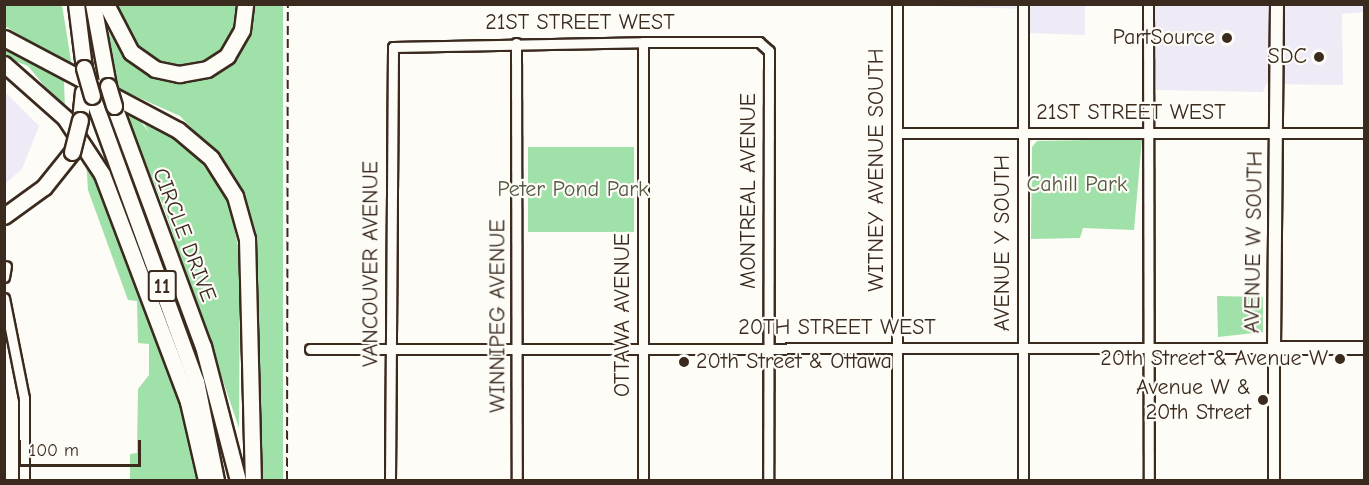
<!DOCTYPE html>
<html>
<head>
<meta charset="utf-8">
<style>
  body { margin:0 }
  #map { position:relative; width:1369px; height:485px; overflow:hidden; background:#fdfcf7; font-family:"Comic Neue",sans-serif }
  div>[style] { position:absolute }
  .built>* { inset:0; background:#eeeaf6 }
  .green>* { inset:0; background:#a0e0a9; transform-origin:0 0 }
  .roads { filter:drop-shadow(2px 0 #3b2a1e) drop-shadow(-2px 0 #3b2a1e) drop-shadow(0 2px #3b2a1e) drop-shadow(0 -2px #3b2a1e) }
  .minor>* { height:9px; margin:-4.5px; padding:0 4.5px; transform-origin:4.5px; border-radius:4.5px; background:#fdfcf7 }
  .tertiary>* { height:10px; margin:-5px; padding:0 5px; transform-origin:5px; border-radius:5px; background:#fdfcf7 }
  .secondary>* { height:12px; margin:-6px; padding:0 6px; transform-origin:6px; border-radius:6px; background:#fdfcf7 }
  .trunk>* { height:15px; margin:-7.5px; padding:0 7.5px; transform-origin:7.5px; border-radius:7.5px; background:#fdfcf7 }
  .rail>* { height:2px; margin-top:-1px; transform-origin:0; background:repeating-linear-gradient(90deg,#3b2a1e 0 9px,transparent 0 13.5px) }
  .bridges { filter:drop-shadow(2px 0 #3b2a1e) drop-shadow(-2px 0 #3b2a1e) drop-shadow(0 2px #3b2a1e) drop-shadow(0 -2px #3b2a1e) }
  .trunk-bridge>* { height:15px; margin:-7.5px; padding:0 7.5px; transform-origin:7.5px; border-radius:7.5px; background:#fdfcf7 }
  .dots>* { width:16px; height:16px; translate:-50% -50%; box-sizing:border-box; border:3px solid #fdfcf7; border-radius:50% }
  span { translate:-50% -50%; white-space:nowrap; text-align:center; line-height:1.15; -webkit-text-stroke:4.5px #fdfcf7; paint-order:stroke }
  .shield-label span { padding:2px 4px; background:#fdfcf7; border:2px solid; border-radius:4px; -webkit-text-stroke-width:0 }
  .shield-label { font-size:21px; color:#3b2a1e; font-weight:700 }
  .street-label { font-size:22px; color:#3b2a1e }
  .poi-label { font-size:22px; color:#3b2a1e }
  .right { translate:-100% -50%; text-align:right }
  .left { translate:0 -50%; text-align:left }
  .park-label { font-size:22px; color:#545841 }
  .frame { position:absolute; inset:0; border:6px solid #3b2a1e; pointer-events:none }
  .scale { position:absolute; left:18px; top:440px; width:123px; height:27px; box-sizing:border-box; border:3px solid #3b2a1e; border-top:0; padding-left:8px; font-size:18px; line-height:21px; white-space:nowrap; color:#3b2a1e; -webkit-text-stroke:4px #fdfcf7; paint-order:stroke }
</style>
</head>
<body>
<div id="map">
  <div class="built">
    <i style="clip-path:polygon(1364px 4px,1364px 12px,1342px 14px,1343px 85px,1266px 84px,1263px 92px,1156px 90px,1153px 7px,1112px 5px)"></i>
    <i style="clip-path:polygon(907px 5px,1085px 5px,1085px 35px,1029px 33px,1029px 9px)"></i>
    <i style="clip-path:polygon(5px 92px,39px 126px,22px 169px,5px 184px)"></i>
  </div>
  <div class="green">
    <i style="clip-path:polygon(4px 5px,62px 5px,72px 67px,5px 26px)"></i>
    <i style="clip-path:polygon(114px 5px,236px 5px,237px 11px,235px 27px,218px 52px,196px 64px,169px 65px,136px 48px)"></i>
    <i style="clip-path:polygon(251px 5px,283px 5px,283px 480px,260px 480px,251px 221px,241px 190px,225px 163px,180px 116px,117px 88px,106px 28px,124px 57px,144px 71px,193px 81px,215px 74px,234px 59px,246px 39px)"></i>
    <i style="clip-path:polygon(4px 48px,71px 80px,64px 81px,65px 111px,28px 66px,5px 57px)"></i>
    <i style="clip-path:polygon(122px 106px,134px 112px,149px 133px,139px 114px,195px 155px,227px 196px,240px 255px,239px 428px,163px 205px)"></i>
    <i style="clip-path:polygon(1142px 139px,1134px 230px,1083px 228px,1080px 238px,1031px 239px,1032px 147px,1037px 141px)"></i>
    <i style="left:634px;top:147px;width:85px;height:106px;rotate:90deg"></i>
    <i style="clip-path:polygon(86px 159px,176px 389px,198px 480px,130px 480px,130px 454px,137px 453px,138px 389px,149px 375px,149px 344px,138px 343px,137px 301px,128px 300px,88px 190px)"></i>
    <i style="clip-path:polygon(1217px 296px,1263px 297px,1263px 332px,1218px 337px)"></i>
  </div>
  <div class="roads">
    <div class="minor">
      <i style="left:1023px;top:4px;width:476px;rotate:90deg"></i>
      <i style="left:1148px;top:4px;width:476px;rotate:89.9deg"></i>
      <i style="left:643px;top:42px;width:438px;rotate:90deg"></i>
      <i style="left:516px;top:43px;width:437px;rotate:89.9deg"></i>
      <i style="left:897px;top:133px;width:467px"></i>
      <i style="left:4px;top:277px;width:11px;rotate:-80deg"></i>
      <i style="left:4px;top:298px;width:102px;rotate:78.7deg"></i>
      <i style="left:24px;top:398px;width:82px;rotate:90deg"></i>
      <i style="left:310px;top:349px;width:964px;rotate:-0.06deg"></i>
      <i style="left:390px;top:480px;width:433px;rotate:-89.6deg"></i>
      <i style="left:393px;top:47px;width:250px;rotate:-1.1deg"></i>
      <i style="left:643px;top:42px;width:116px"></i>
      <i style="left:759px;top:42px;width:13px;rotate:42deg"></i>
      <i style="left:769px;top:51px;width:429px;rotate:90.1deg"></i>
      <i style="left:897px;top:480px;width:476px;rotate:-90deg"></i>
    </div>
    <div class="tertiary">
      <i style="left:1274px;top:348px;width:132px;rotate:90deg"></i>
    </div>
    <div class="secondary">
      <i style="left:1277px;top:4px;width:344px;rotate:90.5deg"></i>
      <i style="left:1274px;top:348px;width:90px"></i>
    </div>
    <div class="trunk">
      <i style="left:76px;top:4px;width:64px;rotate:82.9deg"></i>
      <i style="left:93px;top:4px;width:83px;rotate:79.6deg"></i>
      <i style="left:106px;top:4px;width:54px;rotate:62.5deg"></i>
      <i style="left:131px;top:52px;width:29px;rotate:35deg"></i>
      <i style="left:155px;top:69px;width:25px;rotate:12deg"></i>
      <i style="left:179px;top:74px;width:28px;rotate:-10deg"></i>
      <i style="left:207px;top:69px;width:24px;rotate:-33deg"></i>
      <i style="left:227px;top:56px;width:30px;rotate:-60deg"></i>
      <i style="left:242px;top:30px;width:26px;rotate:-83deg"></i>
      <i style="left:4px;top:38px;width:197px;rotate:27.9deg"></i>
      <i style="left:178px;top:130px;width:43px;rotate:40.3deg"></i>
      <i style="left:211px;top:158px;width:45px;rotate:57.7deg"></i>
      <i style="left:235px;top:196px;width:45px;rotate:74.4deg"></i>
      <i style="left:247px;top:239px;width:241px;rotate:88.6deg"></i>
      <i style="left:4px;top:64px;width:81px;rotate:41.5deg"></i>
      <i style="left:65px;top:118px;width:67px;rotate:56.5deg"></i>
      <i style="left:102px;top:174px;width:244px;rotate:69.3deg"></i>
      <i style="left:188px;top:402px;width:80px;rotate:77deg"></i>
      <i style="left:92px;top:96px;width:303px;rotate:70deg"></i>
      <i style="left:196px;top:381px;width:101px;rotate:78.6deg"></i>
      <i style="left:114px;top:106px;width:256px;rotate:69.7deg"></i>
      <i style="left:203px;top:346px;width:138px;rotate:75.4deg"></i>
      <i style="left:80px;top:120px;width:28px;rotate:-84deg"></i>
      <i style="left:4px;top:216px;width:49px;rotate:-35.9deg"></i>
      <i style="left:44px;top:187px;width:45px;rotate:-51.3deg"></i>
    </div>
  </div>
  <div class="rail">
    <i style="left:287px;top:480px;width:476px;rotate:-89.9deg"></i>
  </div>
  <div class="bridges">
    <div class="trunk-bridge">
      <i style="left:84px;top:68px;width:29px;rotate:74deg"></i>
      <i style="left:108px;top:86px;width:21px;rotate:73deg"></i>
      <i style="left:72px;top:152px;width:33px;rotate:-76deg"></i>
    </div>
  </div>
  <div class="dots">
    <i style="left:1227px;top:38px;background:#3b2a1e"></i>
    <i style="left:1319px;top:57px;background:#3b2a1e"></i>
    <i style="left:1340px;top:359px;background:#3b2a1e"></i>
    <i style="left:684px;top:362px;background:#3b2a1e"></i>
    <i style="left:1263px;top:400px;background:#3b2a1e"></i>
  </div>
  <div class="shield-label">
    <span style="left:162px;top:286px">11</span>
  </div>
  <div class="street-label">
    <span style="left:580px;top:23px">21ST STREET WEST</span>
    <span style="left:1131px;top:113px">21ST STREET WEST</span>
    <span style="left:877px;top:170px;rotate:-90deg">WITNEY AVENUE SOUTH</span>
    <span style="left:749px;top:191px;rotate:-90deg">MONTREAL AVENUE</span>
    <span style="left:184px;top:235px;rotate:69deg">CIRCLE DRIVE</span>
    <span style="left:1254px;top:242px;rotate:-89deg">AVENUE W SOUTH</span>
    <span style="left:1003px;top:243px;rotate:-90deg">AVENUE Y SOUTH</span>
    <span style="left:371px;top:264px;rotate:-90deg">VANCOUVER AVENUE</span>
    <span style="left:623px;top:315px;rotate:-90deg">OTTAWA AVENUE</span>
    <span style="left:498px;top:316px;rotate:-90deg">WINNIPEG AVENUE</span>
    <span style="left:837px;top:328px">20TH STREET WEST</span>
  </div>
  <div class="poi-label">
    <span class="right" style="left:1215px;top:38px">PartSource</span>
    <span class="right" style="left:1307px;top:57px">SDC</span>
    <span class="right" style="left:1328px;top:359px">20th Street &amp; Avenue W</span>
    <span class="left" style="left:696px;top:362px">20th Street &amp; Ottawa</span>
    <span class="right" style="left:1251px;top:400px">Avenue W &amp;<br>20th Street</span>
  </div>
  <div class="park-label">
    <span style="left:1077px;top:185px">Cahill Park</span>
    <span style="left:573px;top:190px">Peter Pond Park</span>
  </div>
  <div class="frame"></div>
  <div class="scale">100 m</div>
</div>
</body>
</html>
